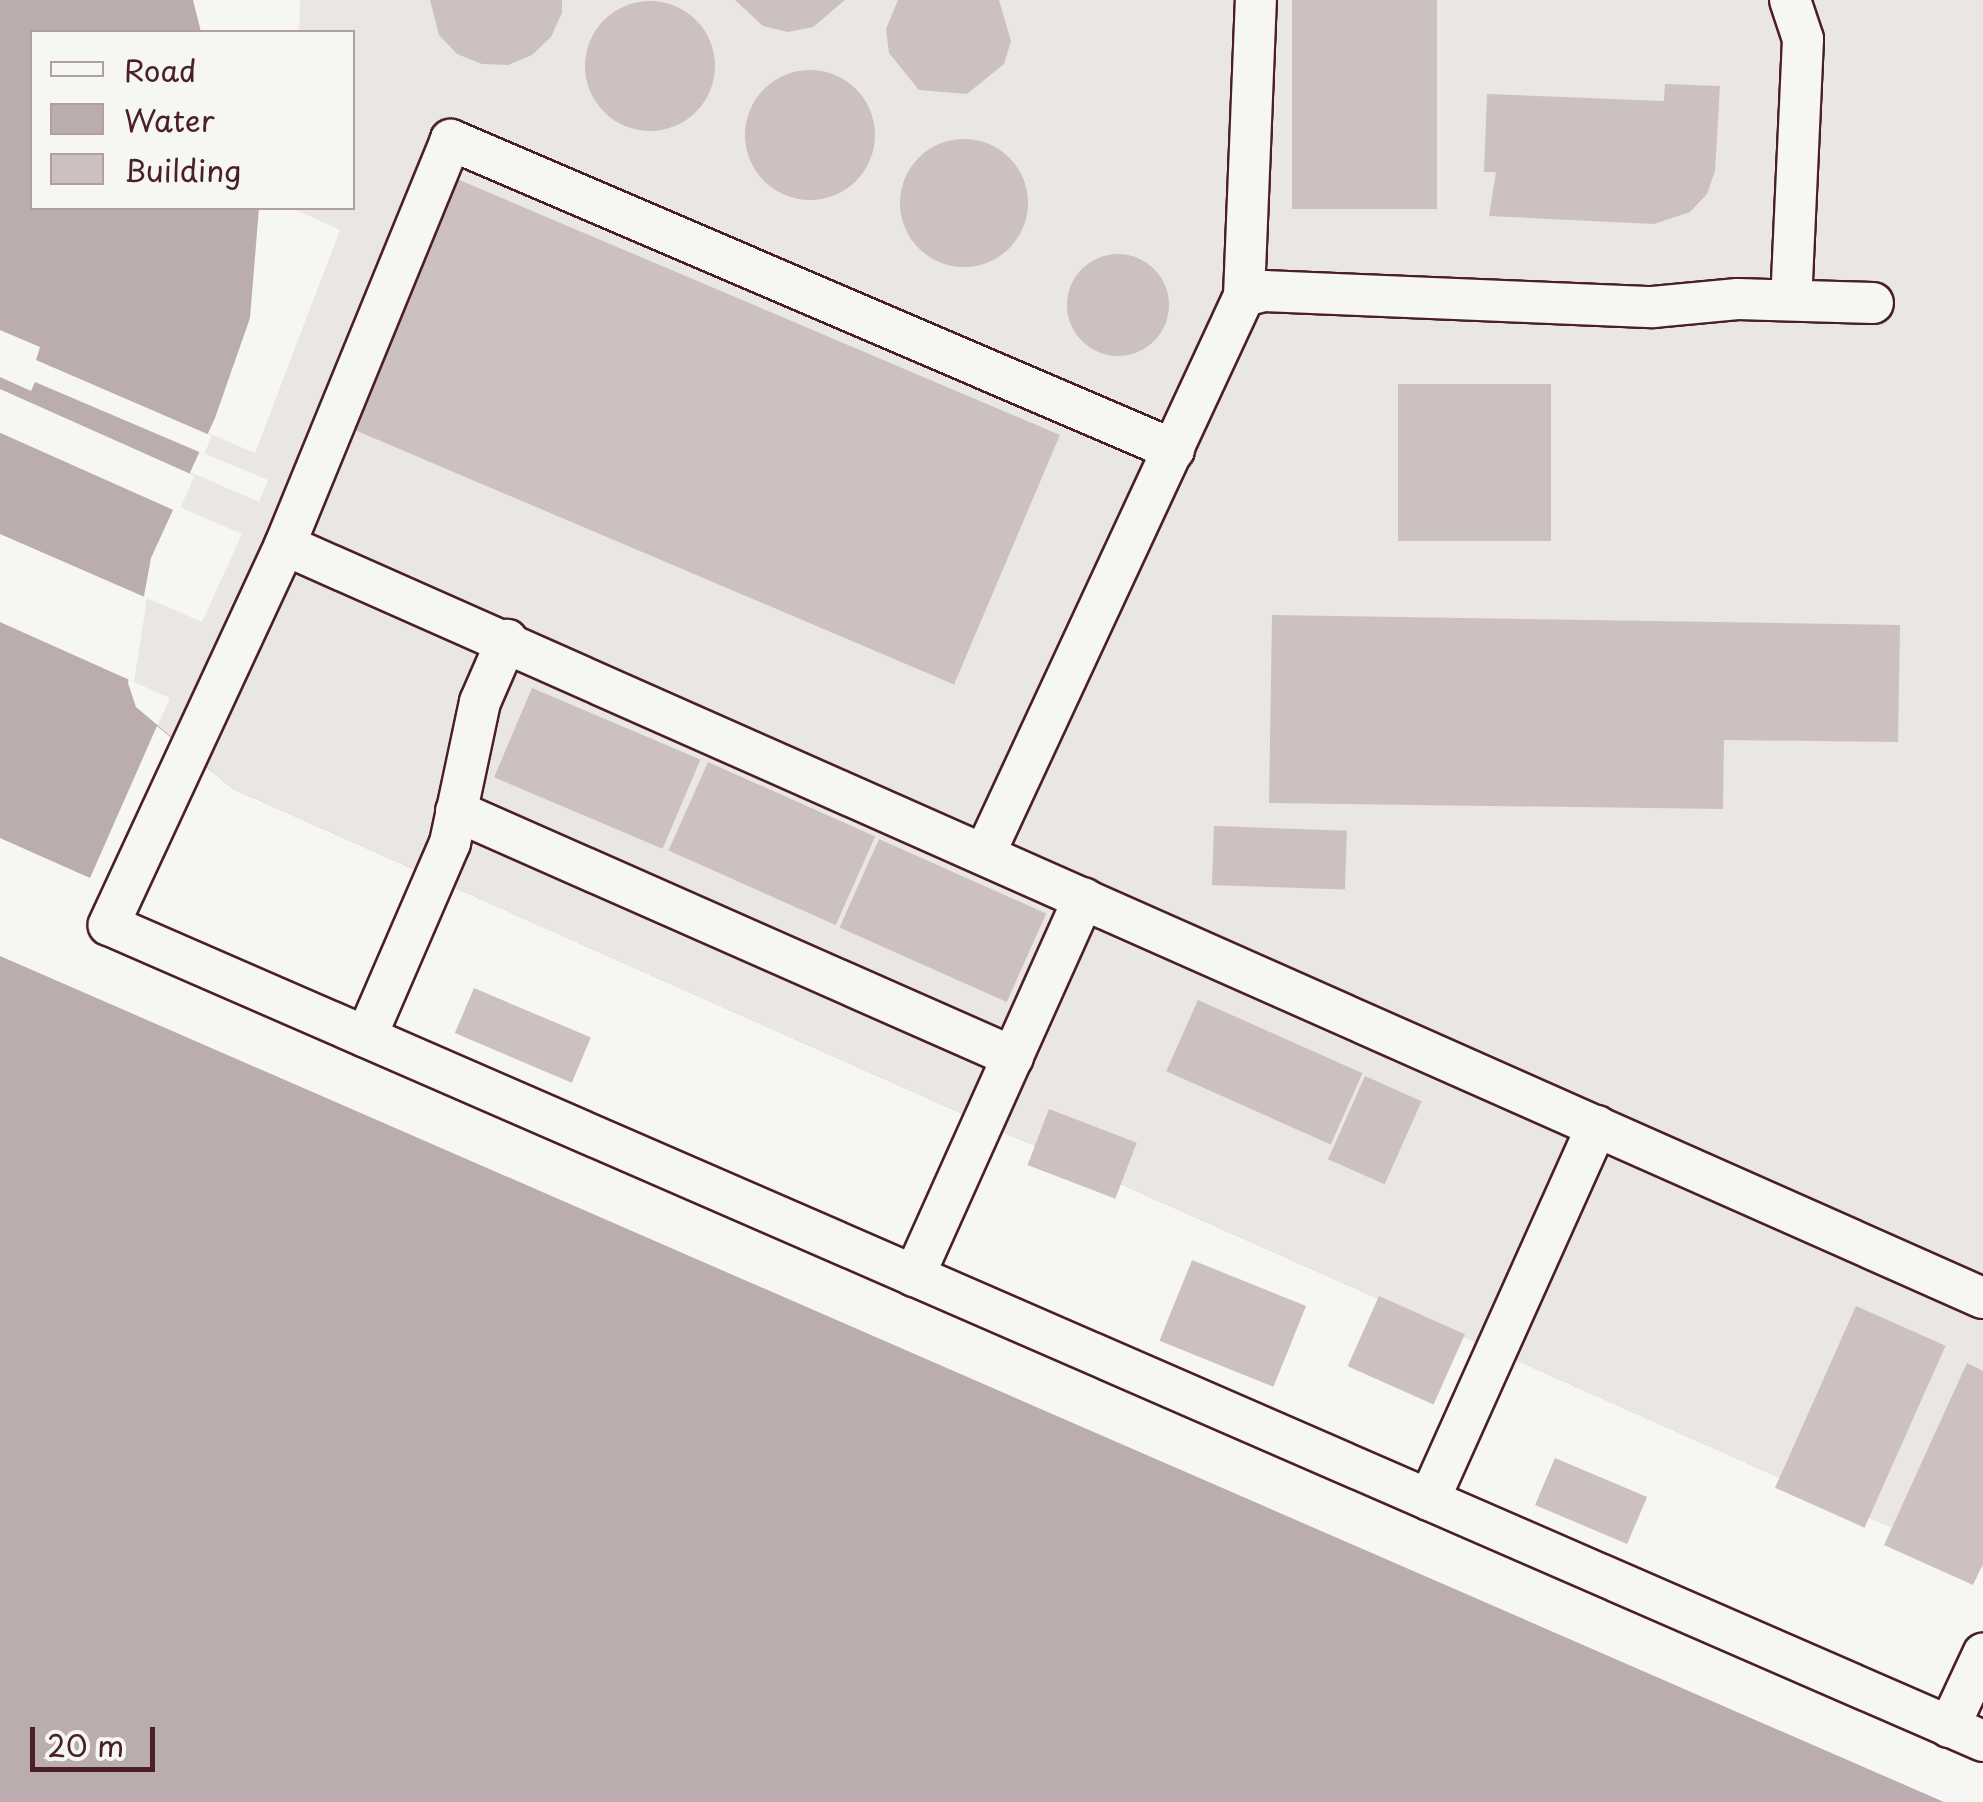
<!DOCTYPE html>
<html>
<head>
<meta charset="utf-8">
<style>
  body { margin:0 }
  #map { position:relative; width:1983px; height:1802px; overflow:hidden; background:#f6f6f2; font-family:"Playpen Sans",sans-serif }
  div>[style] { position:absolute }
  .built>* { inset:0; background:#e9e6e3 }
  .water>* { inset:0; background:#bbadae }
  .pier>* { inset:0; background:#f6f6f2; transform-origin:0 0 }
  .building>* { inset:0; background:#ccc1c0; transform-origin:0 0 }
  .round { border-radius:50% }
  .roads { filter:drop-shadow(2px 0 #4a1f2b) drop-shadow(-2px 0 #4a1f2b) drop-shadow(0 2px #4a1f2b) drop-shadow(0 -2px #4a1f2b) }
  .minor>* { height:40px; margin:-20px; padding:0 20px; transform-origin:20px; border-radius:20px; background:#f6f6f2 }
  span { translate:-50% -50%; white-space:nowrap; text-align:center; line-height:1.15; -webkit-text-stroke:8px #f6f6f2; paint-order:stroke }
  .legend { position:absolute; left:30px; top:30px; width:325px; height:180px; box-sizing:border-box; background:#f6f6f2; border:2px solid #b1a0a2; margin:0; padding:12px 18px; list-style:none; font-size:30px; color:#4a1f2b }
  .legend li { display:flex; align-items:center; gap:20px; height:50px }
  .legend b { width:50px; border:2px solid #b1a0a2 }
  .scale { position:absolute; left:30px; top:1727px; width:125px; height:45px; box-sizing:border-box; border:5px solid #4a1f2b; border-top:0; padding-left:12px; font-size:30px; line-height:35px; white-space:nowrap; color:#4a1f2b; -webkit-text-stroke:8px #f6f6f2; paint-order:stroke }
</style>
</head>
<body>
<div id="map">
  <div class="built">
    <i style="clip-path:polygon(300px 0,1983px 0,1983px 1802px,90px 878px,170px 698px,0 622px,0 534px,202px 622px,242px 534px,0 429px,0 389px,259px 502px,268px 480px,35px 382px,36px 360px,255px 453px,340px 230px,292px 208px,352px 208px,352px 32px,299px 32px)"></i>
  </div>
  <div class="water">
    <i style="clip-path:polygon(0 0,193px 0,201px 32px,32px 32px,32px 208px,259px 208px,250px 318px,215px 418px,151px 558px,128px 683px,136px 707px,233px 789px,1983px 1568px,1983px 1802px,0 1802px)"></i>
  </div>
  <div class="pier">
    <i style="clip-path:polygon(0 330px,40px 347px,36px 360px,212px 436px,204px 454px,35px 382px,31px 391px,0 377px)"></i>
    <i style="left:0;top:389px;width:213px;height:40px;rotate:24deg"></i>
    <i style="clip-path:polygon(0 534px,147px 598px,134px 682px,0 622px)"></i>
    <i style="clip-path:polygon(157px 726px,233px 789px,1983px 1568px,1983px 1802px,1944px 1802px,0 956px,0 838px,90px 878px)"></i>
  </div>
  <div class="building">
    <i style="clip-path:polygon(430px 0,562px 0,562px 13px,551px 37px,532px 55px,508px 65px,482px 64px,457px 54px,439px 35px)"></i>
    <i style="clip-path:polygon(735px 0,845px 0,813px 27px,788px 32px,763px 26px)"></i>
    <i style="clip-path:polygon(898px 0,999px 0,1011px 41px,1004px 64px,967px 94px,919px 90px,889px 53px,886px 29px)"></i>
    <i style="left:1292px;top:0;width:145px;height:209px"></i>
    <i class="round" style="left:585px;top:1px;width:130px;height:130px"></i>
    <i class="round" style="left:745px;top:70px;width:130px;height:130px"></i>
    <i style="clip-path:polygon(1665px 84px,1720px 86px,1715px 171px,1707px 194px,1690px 212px,1654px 224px,1489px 216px,1496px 172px,1484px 172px,1487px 94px,1664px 101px)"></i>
    <i class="round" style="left:900px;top:139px;width:128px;height:128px"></i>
    <i style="left:457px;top:179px;width:655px;height:271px;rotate:23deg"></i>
    <i class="round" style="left:1067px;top:254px;width:102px;height:102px"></i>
    <i style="left:1398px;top:384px;width:153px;height:157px"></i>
    <i style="clip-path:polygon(1272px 615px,1900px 625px,1898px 742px,1724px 740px,1723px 809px,1269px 803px)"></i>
    <i style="left:532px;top:688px;width:183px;height:97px;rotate:23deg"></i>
    <i style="left:708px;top:762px;width:183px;height:97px;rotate:24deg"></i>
    <i style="left:1214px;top:826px;width:133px;height:59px;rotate:2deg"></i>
    <i style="left:879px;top:839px;width:183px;height:97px;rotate:24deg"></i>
    <i style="left:474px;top:988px;width:127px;height:49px;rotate:23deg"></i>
    <i style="left:1198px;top:1000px;width:180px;height:78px;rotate:24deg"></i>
    <i style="left:1365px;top:1076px;width:62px;height:91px;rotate:24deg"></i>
    <i style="left:1049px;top:1109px;width:94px;height:60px;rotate:21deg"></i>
    <i style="left:1192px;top:1260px;width:123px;height:87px;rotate:22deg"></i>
    <i style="left:1379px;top:1296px;width:94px;height:77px;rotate:24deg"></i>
    <i style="left:1856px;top:1306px;width:98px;height:199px;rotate:24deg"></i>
    <i style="clip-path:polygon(1967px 1363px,1983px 1371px,1983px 1564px,1973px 1585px,1884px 1545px)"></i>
    <i style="left:1555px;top:1458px;width:100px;height:51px;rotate:23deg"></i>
  </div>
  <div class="roads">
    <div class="minor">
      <i style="left:1790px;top:0;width:41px;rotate:71.6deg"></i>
      <i style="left:1803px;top:39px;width:261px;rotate:92.6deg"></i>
      <i style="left:1244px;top:296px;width:296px;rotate:-87.7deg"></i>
      <i style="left:1174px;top:450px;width:787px;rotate:-156.79deg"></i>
      <i style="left:451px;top:140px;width:438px;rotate:112.3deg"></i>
      <i style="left:285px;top:545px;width:419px;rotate:114.9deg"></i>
      <i style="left:109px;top:925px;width:2044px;rotate:23.53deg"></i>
      <i style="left:285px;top:545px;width:1857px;rotate:23.92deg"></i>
      <i style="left:456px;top:811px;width:609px;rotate:23.83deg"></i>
      <i style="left:985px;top:853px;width:614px;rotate:-65.06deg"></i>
      <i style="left:1244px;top:296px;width:21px;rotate:-14deg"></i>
      <i style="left:1264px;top:291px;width:389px;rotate:2.4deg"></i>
      <i style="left:1653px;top:307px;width:85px;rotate:-5.4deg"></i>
      <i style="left:1738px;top:299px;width:135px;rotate:1.7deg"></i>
      <i style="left:366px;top:1037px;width:211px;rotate:-66.6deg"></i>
      <i style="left:450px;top:843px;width:144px;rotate:-78deg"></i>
      <i style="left:480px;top:702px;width:68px;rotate:-66.5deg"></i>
      <i style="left:914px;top:1276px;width:414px;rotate:-65.8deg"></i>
      <i style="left:1429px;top:1500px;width:410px;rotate:-65.8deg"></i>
      <i style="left:1949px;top:1727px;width:81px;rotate:-65deg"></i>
    </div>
  </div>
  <ul class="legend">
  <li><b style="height:12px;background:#f6f6f2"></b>Road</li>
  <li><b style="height:28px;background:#bbadae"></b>Water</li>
  <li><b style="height:28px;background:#ccc1c0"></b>Building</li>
  </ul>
  <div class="scale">20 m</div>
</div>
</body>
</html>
